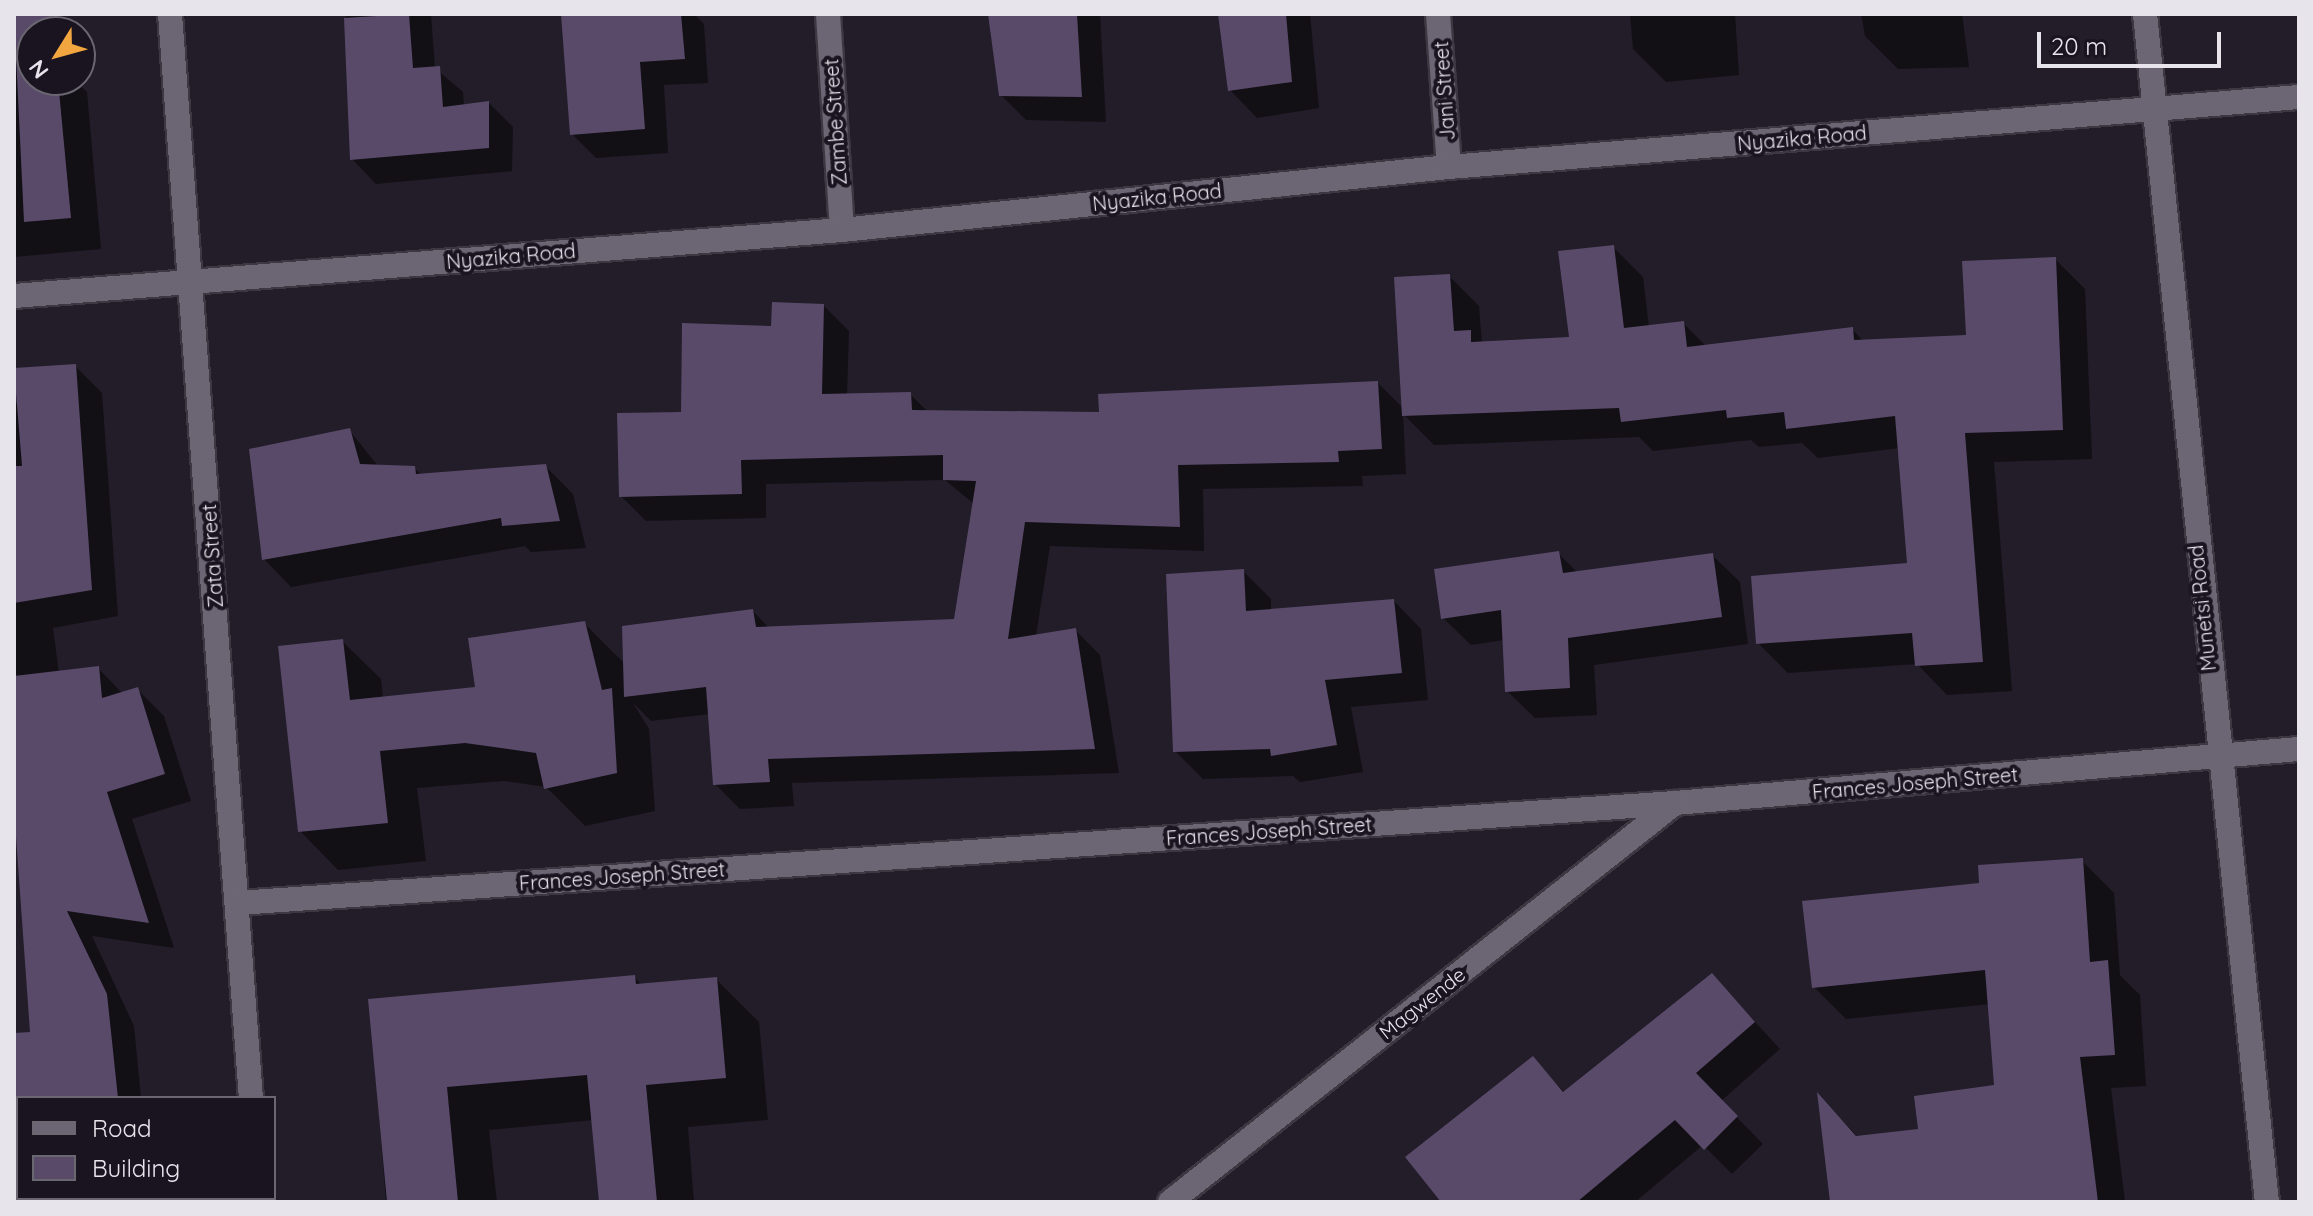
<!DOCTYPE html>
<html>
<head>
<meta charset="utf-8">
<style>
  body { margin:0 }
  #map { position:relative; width:2313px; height:1216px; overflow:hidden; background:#221d29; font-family:Quicksand,sans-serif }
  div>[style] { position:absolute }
  .shadow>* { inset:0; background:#0007; transform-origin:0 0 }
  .building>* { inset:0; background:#594a6a }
  .roads { filter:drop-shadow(2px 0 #3c3841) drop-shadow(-2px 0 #3c3841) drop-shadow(0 2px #3c3841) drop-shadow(0 -2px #3c3841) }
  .minor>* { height:24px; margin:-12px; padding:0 12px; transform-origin:12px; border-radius:12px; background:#6c6674 }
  span { translate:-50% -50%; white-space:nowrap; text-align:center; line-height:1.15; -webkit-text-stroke:8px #19141f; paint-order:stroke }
  .street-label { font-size:20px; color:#e7e4ec }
  .frame { position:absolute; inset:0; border:16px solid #e7e4ec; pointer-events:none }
  .legend { position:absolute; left:16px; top:1096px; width:260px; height:104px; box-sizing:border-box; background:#19141f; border:2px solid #6b6771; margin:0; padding:10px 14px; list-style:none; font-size:24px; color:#e7e4ec }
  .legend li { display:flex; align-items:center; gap:16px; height:40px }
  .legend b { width:40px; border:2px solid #6b6771 }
  .north { position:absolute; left:16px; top:16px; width:80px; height:80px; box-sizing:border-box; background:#19141f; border:2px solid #6b6771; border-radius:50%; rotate:233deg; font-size:22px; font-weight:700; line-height:32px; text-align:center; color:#e7e4ec }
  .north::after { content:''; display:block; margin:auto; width:28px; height:36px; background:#f1a640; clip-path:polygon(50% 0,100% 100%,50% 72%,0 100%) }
  .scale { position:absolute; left:2037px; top:32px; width:184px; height:36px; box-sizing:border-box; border:4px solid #e7e4ec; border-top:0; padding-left:10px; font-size:24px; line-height:28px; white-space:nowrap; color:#e7e4ec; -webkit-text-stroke:6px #19141f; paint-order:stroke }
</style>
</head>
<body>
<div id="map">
  <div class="shadow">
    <i style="clip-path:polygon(14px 14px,23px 14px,32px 80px,74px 80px,87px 92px,101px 249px,14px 257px)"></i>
    <i style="clip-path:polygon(346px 14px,431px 14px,435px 68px,463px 92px,464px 106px,489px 103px,513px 127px,512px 171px,376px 184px,352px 159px)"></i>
    <i style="clip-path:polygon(563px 14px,694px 14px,704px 24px,708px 83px,664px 85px,668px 153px,596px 158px,572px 134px)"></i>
    <i style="clip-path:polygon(990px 14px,1100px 14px,1106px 122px,1026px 120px,1001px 95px)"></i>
    <i style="clip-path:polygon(1220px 14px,1310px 14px,1319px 108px,1257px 118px,1230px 90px)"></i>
    <i style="clip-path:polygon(1630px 14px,1735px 14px,1739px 75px,1666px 82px,1633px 49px)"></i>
    <i style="clip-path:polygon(1861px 14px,1962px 14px,1969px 67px,1898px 69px,1865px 36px)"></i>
    <i style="clip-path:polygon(1613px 247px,1643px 277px,1649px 327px,1683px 323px,1707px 347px,1852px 329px,1864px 342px,1968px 337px,2055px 259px,2085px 289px,2092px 459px,1994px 462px,2012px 691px,1947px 695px,1917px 664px,1788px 673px,1758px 643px,1909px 565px,1900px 448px,1818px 458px,1802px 443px,1759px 447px,1751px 440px,1653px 451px,1639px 437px,1434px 445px,1403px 414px,1406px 474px,1362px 476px,1363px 486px,1203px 489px,1204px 551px,1050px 546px,1036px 636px,1075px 630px,1100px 655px,1119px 773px,792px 783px,794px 806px,740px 809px,715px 784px,710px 714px,651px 721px,633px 703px,649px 729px,655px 811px,585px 826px,546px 787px,504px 781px,417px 788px,426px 861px,338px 870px,300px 831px,342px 641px,381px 679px,383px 699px,478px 689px,584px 623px,625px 664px,753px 611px,770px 629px,955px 620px,974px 504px,945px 480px,766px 484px,766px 518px,646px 521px,621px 496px,683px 414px,773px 328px,824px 306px,849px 331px,847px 395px,910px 394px,928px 412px,1101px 414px,1378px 383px,1404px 409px,1449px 276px,1479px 306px,1482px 344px,1571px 339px)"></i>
    <i style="clip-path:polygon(75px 366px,102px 393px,118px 616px,53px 628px,59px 673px,98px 668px,123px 694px,137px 689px,164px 716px,191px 801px,132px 819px,174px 948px,92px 936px,134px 1026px,141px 1098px,18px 1098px,18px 1116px,14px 1035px,32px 1034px,14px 802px,14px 405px)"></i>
    <i style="clip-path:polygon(349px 430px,379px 467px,414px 468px,422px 475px,545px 466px,573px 494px,586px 548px,531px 552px,525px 546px,291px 587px,264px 559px)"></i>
    <i style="clip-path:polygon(1558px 553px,1578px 573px,1712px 555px,1740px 582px,1748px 644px,1594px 665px,1597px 715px,1535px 718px,1507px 691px,1504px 640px,1471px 645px,1443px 618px)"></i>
    <i style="clip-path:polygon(1243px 571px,1271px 599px,1271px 611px,1394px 601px,1421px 629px,1428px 700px,1351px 707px,1363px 772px,1300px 782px,1293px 776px,1203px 779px,1175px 751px)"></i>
    <i style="clip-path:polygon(2082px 861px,2114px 893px,2120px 975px,2140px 995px,2146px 1086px,2111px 1088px,2125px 1202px,1832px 1202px,1820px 1097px,1859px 1138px,1921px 1131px,1996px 1087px,1990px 1004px,1846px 1019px,1814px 987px,1981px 884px)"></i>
    <i style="clip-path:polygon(1712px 975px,1780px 1049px,1721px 1101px,1763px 1144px,1732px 1174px,1703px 1145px,1635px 1202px,1443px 1202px,1533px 1059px,1565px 1093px)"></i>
    <i style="clip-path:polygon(634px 977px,642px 985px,716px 979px,759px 1022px,768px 1120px,688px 1127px,694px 1202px,601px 1202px,594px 1120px,489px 1130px,497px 1202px,386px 1202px,370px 1001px)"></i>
    <i style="left:26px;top:1198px;width:141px;height:4px"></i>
  </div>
  <div class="building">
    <i style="clip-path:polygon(14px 14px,52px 14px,53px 32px,32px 32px,32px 80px,58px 80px,71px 218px,24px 222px)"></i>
    <i style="clip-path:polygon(409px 14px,413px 68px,440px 66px,443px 107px,489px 101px,489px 148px,350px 160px,344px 18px)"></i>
    <i style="clip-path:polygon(561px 14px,681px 14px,685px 59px,640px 62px,645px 129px,570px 135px)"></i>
    <i style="clip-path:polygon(988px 14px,1077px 14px,1082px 97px,999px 96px)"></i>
    <i style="clip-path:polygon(1218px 14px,1286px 14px,1292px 82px,1228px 91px)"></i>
    <i style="clip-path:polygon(1614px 245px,1624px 328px,1684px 321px,1687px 347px,1853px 327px,1854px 340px,1966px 335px,1962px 261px,2056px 257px,2063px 430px,1965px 433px,1983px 662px,1915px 666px,1912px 633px,1756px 644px,1751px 576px,1907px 563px,1895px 416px,1786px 429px,1784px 412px,1727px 418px,1726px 410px,1621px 422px,1619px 408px,1402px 416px,1394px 277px,1450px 274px,1454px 331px,1471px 330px,1471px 342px,1569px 337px,1558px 251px)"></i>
    <i style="clip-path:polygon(772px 302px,824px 304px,822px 394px,911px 392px,912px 410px,1099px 412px,1098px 394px,1378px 381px,1382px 449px,1338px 451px,1339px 462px,1178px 465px,1180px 527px,1025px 522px,1008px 639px,1076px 628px,1095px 749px,768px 759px,770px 782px,713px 785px,706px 687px,624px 697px,622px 626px,753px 609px,756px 627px,954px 619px,976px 481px,943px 480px,943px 455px,741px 460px,742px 494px,619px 497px,617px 413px,681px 412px,682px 323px,771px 326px)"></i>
    <i style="clip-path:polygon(76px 364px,92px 590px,14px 603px,14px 466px,22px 466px,14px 368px)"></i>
    <i style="clip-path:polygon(350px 428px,360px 464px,415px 466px,416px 474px,546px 464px,560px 521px,502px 526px,501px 518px,262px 560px,249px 449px)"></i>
    <i style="clip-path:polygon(1559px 551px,1563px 573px,1713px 553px,1722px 617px,1568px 638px,1570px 688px,1505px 692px,1501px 610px,1441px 619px,1434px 569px)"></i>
    <i style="clip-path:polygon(1244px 569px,1246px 611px,1394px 599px,1402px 673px,1325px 680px,1337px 745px,1271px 756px,1270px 749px,1173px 752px,1166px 574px)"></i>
    <i style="clip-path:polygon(585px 621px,602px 690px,612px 688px,617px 773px,544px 789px,536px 753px,465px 743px,380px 751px,388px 823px,298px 832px,278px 646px,343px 639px,350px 700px,475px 687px,468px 638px)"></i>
    <i style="clip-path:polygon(99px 666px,102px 698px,138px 687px,165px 774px,107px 792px,149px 923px,67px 911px,107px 994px,118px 1098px,14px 1098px,14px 1033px,30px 1032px,14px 809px,14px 676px)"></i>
    <i style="clip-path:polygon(2083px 858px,2090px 962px,2108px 960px,2115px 1055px,2080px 1057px,2098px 1202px,1830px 1202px,1817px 1092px,1856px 1136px,1918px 1129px,1914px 1096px,1994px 1085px,1985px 970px,1812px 988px,1802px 901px,1979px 883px,1978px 865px)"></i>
    <i style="clip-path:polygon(1712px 973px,1755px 1022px,1696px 1073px,1738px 1116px,1704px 1150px,1675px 1120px,1577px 1202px,1441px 1202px,1405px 1157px,1533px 1056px,1563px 1092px)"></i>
    <i style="clip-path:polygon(635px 975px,636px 984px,717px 977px,726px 1078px,646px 1085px,657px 1202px,599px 1202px,587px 1075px,447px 1087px,458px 1202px,387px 1202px,368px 999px)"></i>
  </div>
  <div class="roads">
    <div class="minor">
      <i style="left:170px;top:14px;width:1087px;rotate:85.73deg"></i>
      <i style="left:828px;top:14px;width:216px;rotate:86.3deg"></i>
      <i style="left:1438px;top:14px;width:153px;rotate:85.9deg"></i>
      <i style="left:2145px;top:14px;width:1194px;rotate:84.14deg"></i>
      <i style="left:14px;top:296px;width:831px;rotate:-4.56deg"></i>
      <i style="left:842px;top:230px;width:610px;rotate:-5.93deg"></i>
      <i style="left:1449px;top:167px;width:853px;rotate:-4.71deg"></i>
      <i style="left:238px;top:903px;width:1440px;rotate:-3.98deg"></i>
      <i style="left:1675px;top:803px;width:626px;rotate:-4.95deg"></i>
      <i style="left:258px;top:1198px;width:4px;rotate:76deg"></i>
      <i style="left:1170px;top:1202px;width:644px;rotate:-38.31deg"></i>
    </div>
  </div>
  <div class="street-label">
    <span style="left:1444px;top:91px;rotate:-94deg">Jani Street</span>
    <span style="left:835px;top:122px;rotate:-94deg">Zambe Street</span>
    <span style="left:1802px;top:138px;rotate:-5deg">Nyazika Road</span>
    <span style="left:1157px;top:197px;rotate:-6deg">Nyazika Road</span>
    <span style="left:511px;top:256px;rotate:-5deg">Nyazika Road</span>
    <span style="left:212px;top:556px;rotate:-94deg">Zata Street</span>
    <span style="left:2202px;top:608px;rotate:-96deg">Munetsi Road</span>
    <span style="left:1915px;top:783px;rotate:-5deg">Frances Joseph Street</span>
    <span style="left:1269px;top:831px;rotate:-4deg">Frances Joseph Street</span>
    <span style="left:622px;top:876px;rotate:-4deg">Frances Joseph Street</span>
    <span style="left:1422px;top:1003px;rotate:-38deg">Magwende</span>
  </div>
  <div class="frame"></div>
  <ul class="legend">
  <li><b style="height:10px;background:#6c6674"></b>Road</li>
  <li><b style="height:22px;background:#594a6a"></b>Building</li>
  </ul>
  <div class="north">N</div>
  <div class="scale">20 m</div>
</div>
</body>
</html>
